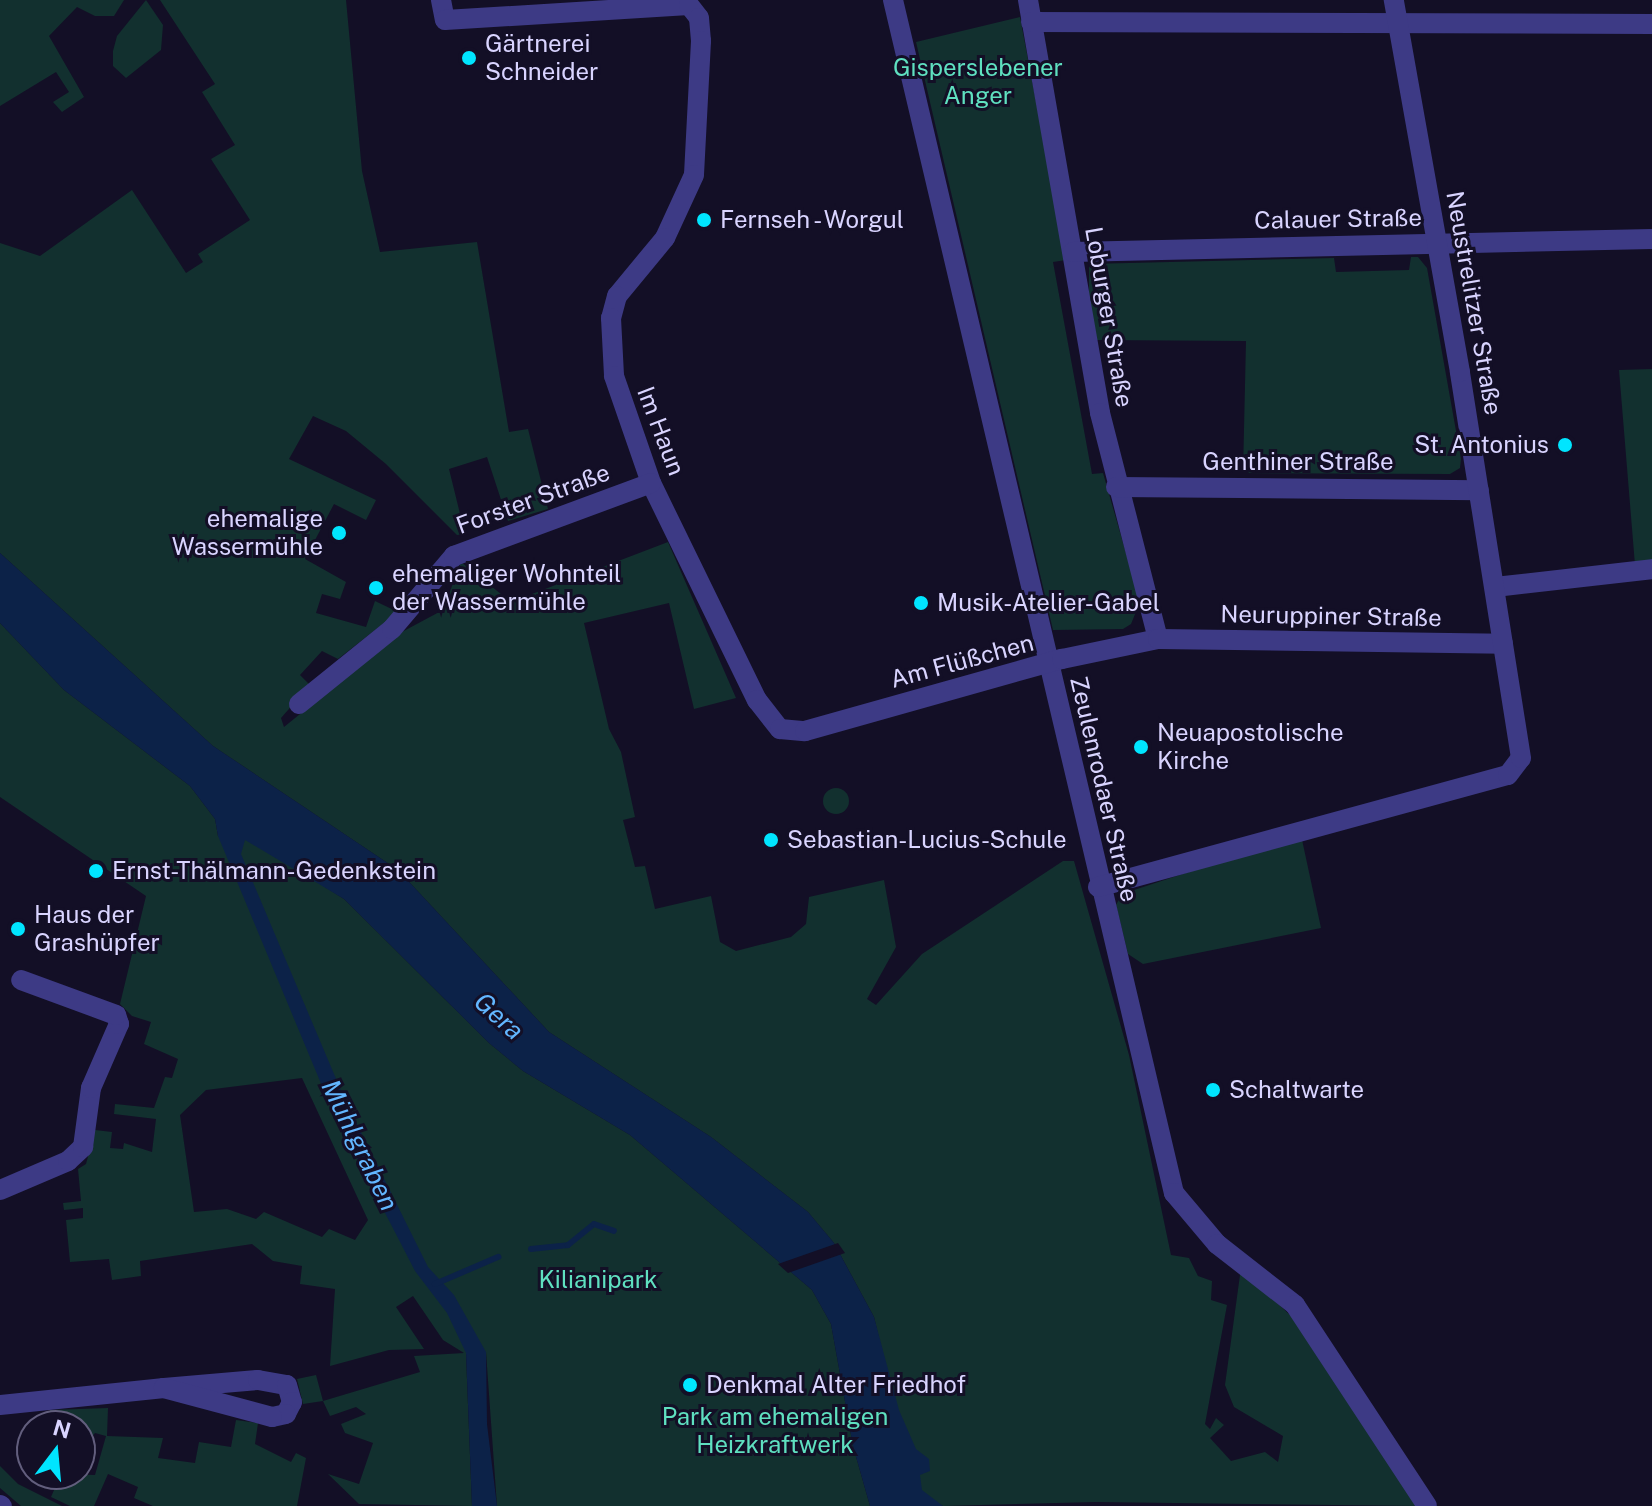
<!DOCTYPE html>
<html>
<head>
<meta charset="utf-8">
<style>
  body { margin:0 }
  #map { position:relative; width:1652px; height:1506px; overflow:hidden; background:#130f26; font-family:"Public Sans",sans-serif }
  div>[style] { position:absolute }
  .green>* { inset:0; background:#12302f }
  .round { border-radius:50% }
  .water>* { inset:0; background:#0c2248 }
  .pier>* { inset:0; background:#130f26 }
  .stream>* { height:6px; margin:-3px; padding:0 3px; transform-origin:3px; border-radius:3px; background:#0c2248 }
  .minor>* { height:20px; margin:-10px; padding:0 10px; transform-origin:10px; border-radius:10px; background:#3d3a85 }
  .dots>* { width:22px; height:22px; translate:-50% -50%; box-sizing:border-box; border:4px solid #130f26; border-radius:50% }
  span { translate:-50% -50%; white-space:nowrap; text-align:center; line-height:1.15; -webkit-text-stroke:6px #130f26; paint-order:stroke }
  .poi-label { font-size:24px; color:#d9d4ff }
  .left { translate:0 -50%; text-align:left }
  .right { translate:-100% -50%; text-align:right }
  .park-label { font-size:24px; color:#5fe0c0 }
  .street-label { font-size:24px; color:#d9d4ff }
  .water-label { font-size:26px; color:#62b6ff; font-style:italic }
  .north { position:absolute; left:16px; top:1410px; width:80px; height:80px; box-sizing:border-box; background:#130f26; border:2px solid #625e7d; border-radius:50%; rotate:16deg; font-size:22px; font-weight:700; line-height:32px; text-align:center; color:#d9d4ff }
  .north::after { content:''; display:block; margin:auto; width:28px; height:36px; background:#00e5ff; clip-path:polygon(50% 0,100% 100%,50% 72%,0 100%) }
</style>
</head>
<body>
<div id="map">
  <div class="green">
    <i style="clip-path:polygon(0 0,124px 0,114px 16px,95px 16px,77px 7px,49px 36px,84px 97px,62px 112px,53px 102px,69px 92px,56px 72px,0 106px)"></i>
    <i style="clip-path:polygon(146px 0,163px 25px,161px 50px,126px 78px,113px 66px,113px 51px,117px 36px)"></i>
    <i style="clip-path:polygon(160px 0,346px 0,362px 171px,380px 252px,477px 242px,509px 432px,528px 429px,548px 509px,508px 521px,487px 457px,449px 469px,465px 534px,457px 535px,386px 464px,346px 431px,313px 416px,289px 459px,376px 500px,366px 520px,334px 504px,305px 559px,346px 582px,340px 599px,322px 594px,316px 613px,366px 627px,375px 601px,398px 612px,338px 659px,322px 651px,300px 675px,310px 685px,281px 718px,284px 727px,400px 633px,443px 610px,461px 562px,511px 602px,668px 542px,736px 698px,694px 709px,669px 603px,584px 623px,609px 729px,621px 752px,635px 817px,623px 820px,635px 867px,645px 866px,655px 909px,711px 896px,720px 942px,736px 951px,791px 937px,806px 924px,809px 897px,884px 880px,896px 947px,867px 999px,876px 1005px,922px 954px,1063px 861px,1074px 861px,1129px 1055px,1171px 1255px,1189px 1258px,1198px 1276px,1212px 1281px,1211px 1300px,1227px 1305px,1205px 1424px,1210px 1429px,1216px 1418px,1224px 1425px,1210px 1438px,1231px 1461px,1265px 1452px,1278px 1462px,1283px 1436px,1234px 1407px,1225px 1385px,1240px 1275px,1247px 1274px,1294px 1319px,1420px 1506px,1096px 1502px,943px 1506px,928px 1498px,913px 1480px,874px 1317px,834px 1243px,808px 1212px,711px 1137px,549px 1032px,398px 870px,213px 746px,0 553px,0 243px,40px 256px,132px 190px,186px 273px,203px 262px,198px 254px,250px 220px,211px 159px,235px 145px,202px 92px,215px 84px)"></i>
    <i style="clip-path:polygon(1020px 17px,1066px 260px,1053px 262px,1092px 474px,1103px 473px,1140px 602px,1131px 624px,1123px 629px,1053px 630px,916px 42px)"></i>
    <i style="clip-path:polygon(1411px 257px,1418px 257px,1427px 268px,1461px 459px,1460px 468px,1450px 474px,1243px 473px,1246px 341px,1097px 340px,1089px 298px,1089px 264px,1334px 258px,1336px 272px,1409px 270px)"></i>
    <i style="clip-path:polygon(1652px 369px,1652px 563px,1635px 565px,1619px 370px)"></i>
    <i style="clip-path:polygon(evenodd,0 623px,64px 690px,190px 786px,215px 819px,218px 836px,251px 840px,344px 899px,489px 1043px,523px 1071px,630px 1135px,812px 1290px,831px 1324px,853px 1446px,870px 1506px,497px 1506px,486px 1352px,466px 1354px,472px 1506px,359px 1504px,328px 1474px,359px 1484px,373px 1443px,345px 1433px,341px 1424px,366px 1414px,356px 1407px,330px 1416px,323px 1401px,303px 1404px,297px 1379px,316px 1375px,323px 1401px,420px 1372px,414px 1356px,464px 1353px,443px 1340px,413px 1296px,396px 1307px,424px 1349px,389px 1350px,330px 1366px,335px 1289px,300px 1284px,302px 1266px,273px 1261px,252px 1244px,140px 1261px,141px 1276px,112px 1280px,109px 1259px,70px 1262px,66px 1220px,83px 1218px,83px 1208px,64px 1210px,63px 1203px,81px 1201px,78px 1169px,86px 1164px,95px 1130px,112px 1132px,110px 1148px,123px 1149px,124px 1143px,152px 1152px,156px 1119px,114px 1114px,115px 1104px,154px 1108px,165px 1077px,172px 1078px,178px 1059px,144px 1044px,151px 1022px,132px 1016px,120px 1004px,146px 896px,0 797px,0 623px,302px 1078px,368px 1220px,355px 1240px,329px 1229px,322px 1237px,264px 1212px,256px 1219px,227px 1209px,194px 1212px,180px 1115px,206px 1090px,302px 1078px)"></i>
    <i class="round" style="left:823px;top:788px;width:26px;height:26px"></i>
    <i style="clip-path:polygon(1301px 835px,1321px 928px,1143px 964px,1128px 954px,1116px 905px,1122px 894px)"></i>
    <i style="clip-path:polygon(108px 1408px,107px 1436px,163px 1438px,158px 1458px,195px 1463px,199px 1442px,231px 1447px,236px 1420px,258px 1423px,255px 1444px,291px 1462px,296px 1453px,306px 1458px,297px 1506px,153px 1506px,134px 1498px,138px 1487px,108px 1474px,94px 1506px,70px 1506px,51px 1497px,61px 1474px,95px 1475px,106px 1436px,95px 1433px,80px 1452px,80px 1426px,50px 1426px,50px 1410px)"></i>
    <i style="clip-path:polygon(0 1466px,18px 1484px,62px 1506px,21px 1506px,0 1488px)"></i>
  </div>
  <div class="water">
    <i style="clip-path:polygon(0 553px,213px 746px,398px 870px,549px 1032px,711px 1137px,808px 1212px,834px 1243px,874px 1317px,899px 1410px,916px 1449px,929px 1459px,930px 1471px,920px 1475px,922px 1490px,943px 1506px,870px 1506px,853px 1446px,831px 1324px,812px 1290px,630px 1135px,523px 1071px,489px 1043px,344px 899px,245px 840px,241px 854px,345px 1100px,428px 1267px,454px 1295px,486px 1352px,487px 1424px,497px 1506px,472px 1506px,466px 1353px,447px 1313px,415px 1271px,332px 1110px,218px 836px,215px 819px,190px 786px,64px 690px,0 623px)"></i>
  </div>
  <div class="pier">
    <i style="clip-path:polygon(838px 1243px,845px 1253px,788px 1273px,778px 1264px)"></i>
  </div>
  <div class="stream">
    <i style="left:531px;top:1249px;width:37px;rotate:-6deg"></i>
    <i style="left:568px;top:1245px;width:33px;rotate:-39deg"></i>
    <i style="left:594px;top:1224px;width:21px;rotate:19deg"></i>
    <i style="left:435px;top:1284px;width:69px;rotate:-23.2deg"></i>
  </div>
  <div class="minor">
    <i style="left:441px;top:0;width:20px;rotate:79deg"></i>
    <i style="left:445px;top:20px;width:244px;rotate:-3.5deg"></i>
    <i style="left:893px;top:0;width:1226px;rotate:76.75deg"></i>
    <i style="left:1174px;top:1193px;width:67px;rotate:49.9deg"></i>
    <i style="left:1217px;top:1244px;width:99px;rotate:38deg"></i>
    <i style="left:1295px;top:1305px;width:240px;rotate:56.7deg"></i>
    <i style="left:1028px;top:0;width:419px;rotate:80.1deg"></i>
    <i style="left:1100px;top:413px;width:233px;rotate:75.6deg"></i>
    <i style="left:689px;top:5px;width:16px;rotate:52deg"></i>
    <i style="left:699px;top:18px;width:23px;rotate:85deg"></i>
    <i style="left:701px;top:41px;width:134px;rotate:93deg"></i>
    <i style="left:694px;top:175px;width:69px;rotate:114.7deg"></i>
    <i style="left:665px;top:238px;width:75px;rotate:129.6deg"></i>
    <i style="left:617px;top:296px;width:23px;rotate:105deg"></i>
    <i style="left:611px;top:318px;width:58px;rotate:87deg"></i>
    <i style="left:614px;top:376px;width:113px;rotate:70.9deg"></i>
    <i style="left:651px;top:483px;width:242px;rotate:64deg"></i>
    <i style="left:757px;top:700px;width:37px;rotate:52deg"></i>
    <i style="left:780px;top:729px;width:25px;rotate:5deg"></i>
    <i style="left:805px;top:731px;width:267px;rotate:-15.7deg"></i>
    <i style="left:1062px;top:659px;width:98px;rotate:-11.8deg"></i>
    <i style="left:1158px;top:639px;width:345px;rotate:0.8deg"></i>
    <i style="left:1031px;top:22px;width:621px;rotate:0.18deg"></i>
    <i style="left:1073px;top:252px;width:579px;rotate:-1.29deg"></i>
    <i style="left:1116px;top:487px;width:363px;rotate:0.5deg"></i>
    <i style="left:1495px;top:587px;width:158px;rotate:-6.5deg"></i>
    <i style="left:299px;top:704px;width:119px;rotate:-38.9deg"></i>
    <i style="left:392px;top:629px;width:96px;rotate:-49.7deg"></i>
    <i style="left:454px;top:556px;width:210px;rotate:-20.3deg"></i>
    <i style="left:1098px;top:887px;width:425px;rotate:-15.3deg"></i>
    <i style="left:1508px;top:775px;width:21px;rotate:-53deg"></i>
    <i style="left:1521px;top:758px;width:391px;rotate:-99deg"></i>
    <i style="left:1460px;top:372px;width:378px;rotate:-100.1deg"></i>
    <i style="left:0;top:1190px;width:74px;rotate:-23.1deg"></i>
    <i style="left:68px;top:1161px;width:21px;rotate:-43deg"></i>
    <i style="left:83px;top:1147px;width:60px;rotate:-82.3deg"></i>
    <i style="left:91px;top:1088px;width:70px;rotate:-66.4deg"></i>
    <i style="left:119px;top:1024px;width:9px;rotate:-108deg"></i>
    <i style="left:116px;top:1015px;width:101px;rotate:-159.8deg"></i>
    <i style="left:0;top:1405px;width:165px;rotate:-5.9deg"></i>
    <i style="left:164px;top:1388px;width:94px;rotate:-4.9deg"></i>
    <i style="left:258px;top:1380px;width:29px;rotate:10deg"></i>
    <i style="left:287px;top:1385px;width:18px;rotate:74deg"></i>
    <i style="left:292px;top:1402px;width:13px;rotate:117deg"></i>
    <i style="left:286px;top:1414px;width:14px;rotate:168deg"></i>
    <i style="left:272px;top:1417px;width:112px;rotate:-165deg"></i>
    <i style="left:0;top:1505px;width:2px;rotate:27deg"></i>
  </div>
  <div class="dots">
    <i style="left:469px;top:58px;background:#00e5ff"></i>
    <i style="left:704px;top:220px;background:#00e5ff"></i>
    <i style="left:1565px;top:445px;background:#00e5ff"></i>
    <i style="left:339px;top:533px;background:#00e5ff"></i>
    <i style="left:376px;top:588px;background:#00e5ff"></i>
    <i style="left:921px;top:603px;background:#00e5ff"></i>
    <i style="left:1141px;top:747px;background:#00e5ff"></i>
    <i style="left:771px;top:840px;background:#00e5ff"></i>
    <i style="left:96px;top:871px;background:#00e5ff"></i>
    <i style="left:18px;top:929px;background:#00e5ff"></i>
    <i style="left:1213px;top:1090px;background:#00e5ff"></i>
    <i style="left:690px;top:1385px;background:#00e5ff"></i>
  </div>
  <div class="poi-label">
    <span class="left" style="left:485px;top:58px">Gärtnerei<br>Schneider</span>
    <span class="left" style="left:720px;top:220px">Fernseh - Worgul</span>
    <span class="right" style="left:1549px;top:445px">St. Antonius</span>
    <span class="right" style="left:323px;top:533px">ehemalige<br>Wassermühle</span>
    <span class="left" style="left:392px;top:588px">ehemaliger Wohnteil<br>der Wassermühle</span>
    <span class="left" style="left:937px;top:603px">Musik-Atelier-Gabel</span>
    <span class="left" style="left:1157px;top:747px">Neuapostolische<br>Kirche</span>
    <span class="left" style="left:787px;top:840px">Sebastian-Lucius-Schule</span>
    <span class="left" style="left:112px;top:871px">Ernst-Thälmann-Gedenkstein</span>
    <span class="left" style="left:34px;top:929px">Haus der<br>Grashüpfer</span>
    <span class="left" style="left:1229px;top:1090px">Schaltwarte</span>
    <span class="left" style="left:706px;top:1385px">Denkmal Alter Friedhof</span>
  </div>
  <div class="park-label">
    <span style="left:978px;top:82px">Gisperslebener<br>Anger</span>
    <span style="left:598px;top:1280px">Kilianipark</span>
    <span style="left:775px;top:1431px">Park am ehemaligen<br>Heizkraftwerk</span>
  </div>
  <div class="street-label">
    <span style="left:1338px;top:219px;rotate:-1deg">Calauer Straße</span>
    <span style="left:1474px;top:303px;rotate:80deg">Neustrelitzer Straße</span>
    <span style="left:1109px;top:317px;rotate:80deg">Loburger Straße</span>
    <span style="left:661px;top:431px;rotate:69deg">Im Haun</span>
    <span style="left:1298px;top:462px">Genthiner Straße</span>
    <span style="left:533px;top:499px;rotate:-20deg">Forster Straße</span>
    <span style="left:1331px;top:616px;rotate:1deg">Neuruppiner Straße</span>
    <span style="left:962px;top:661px;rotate:-15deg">Am Flüßchen</span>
    <span style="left:1104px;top:789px;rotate:77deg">Zeulenrodaer Straße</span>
  </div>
  <div class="water-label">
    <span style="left:499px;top:1016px;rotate:42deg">Gera</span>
    <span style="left:360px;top:1145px;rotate:64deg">Mühlgraben</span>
  </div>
  <div class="north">N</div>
</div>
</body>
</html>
